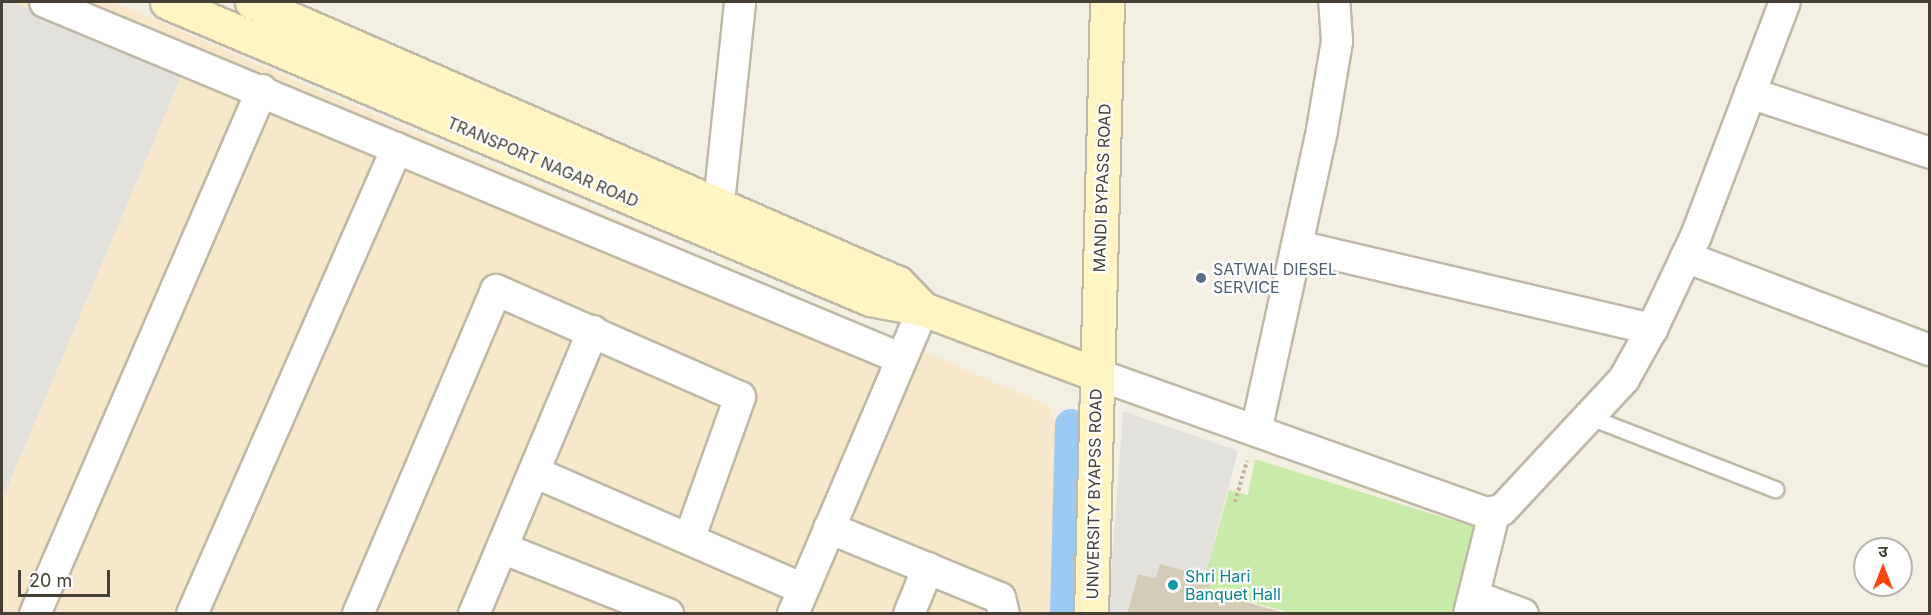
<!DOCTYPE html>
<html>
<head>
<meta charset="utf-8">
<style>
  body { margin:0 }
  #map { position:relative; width:1931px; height:615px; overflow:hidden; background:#f3f0e3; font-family:Inter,"Noto Sans Devanagari",sans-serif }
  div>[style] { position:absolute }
  .commercial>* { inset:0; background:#f7e8cc }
  .green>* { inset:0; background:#c8eba9 }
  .parking>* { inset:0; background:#e3e1dc }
  .canal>* { height:32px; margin:-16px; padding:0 16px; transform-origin:16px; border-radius:16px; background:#9bcaf5 }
  .building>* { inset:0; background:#d5ccb8 }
  .path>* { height:4px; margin-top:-2px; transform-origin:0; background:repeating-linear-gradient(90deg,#c2b596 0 3px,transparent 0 6px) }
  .roads { filter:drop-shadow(2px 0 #bfb8a6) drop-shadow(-2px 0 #bfb8a6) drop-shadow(0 2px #bfb8a6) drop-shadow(0 -2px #bfb8a6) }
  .service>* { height:15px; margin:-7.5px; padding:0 7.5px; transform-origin:7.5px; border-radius:7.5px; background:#fff }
  .minor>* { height:30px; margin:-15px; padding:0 15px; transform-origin:15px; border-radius:15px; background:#fff }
  .secondary>* { height:33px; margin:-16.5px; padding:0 16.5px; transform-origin:16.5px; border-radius:16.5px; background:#fff5c2 }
  .dots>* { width:16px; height:16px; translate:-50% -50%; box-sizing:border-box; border:3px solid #fff; border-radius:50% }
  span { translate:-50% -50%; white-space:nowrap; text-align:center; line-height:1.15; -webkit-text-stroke:4.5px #fff; paint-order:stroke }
  .street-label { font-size:16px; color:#454033 }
  .service-label { font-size:16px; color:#4e5e75 }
  .left { translate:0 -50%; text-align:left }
  .culture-label { font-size:16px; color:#0d838f }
  .frame { position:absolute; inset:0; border:3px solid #454033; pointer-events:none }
  .north { position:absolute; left:1853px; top:537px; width:60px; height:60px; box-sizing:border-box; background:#fff; border:2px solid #b5b3ad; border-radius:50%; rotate:0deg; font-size:16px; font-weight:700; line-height:24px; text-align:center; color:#454033 }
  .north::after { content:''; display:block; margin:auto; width:21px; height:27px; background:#ff440f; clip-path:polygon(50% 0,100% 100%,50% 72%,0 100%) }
  .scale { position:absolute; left:18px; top:570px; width:92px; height:27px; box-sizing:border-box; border:3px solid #454033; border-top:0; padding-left:8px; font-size:18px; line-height:21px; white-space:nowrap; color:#454033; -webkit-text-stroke:4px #fff; paint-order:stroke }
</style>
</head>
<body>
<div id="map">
  <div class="commercial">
    <i style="clip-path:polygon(2px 2px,114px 2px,1049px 406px,1057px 430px,1051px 613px,2px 613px)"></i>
  </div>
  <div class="green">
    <i style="clip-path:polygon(1255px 459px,1474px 527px,1456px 613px,1292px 613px,1208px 591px,1212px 579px,1205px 576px,1229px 490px,1248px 495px)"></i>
  </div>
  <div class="parking">
    <i style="clip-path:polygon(2px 2px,12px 2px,183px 72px,2px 500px)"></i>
    <i style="clip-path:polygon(1123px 411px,1238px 451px,1205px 576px,1156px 578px,1138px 574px,1127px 613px,1108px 614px)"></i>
  </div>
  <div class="canal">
    <i style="left:1066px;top:614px;width:189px;rotate:-88.5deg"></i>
  </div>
  <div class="building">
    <i style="clip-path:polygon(1160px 564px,1212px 578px,1208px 591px,1289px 614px,1127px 614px,1138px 574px,1156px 578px)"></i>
  </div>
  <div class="path">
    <i style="left:1235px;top:502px;width:43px;rotate:-73.7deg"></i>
  </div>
  <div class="roads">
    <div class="service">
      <i style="left:1590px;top:417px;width:199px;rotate:21.3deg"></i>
    </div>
    <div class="minor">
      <i style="left:45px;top:2px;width:926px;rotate:22.61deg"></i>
      <i style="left:1750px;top:93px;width:190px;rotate:18.4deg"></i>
      <i style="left:719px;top:203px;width:202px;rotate:-84deg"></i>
      <i style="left:1298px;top:246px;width:364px;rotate:13.2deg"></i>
      <i style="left:1686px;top:257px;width:261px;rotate:20.9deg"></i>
      <i style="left:1096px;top:374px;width:414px;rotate:19.6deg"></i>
      <i style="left:1486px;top:513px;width:16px;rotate:-11deg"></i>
      <i style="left:1502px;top:510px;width:179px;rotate:-47deg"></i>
      <i style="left:1624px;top:379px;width:57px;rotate:-60.8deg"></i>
      <i style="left:1652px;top:329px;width:103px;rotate:-64.7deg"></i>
      <i style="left:1696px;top:236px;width:250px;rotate:-69.2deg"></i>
      <i style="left:1256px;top:431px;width:308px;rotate:-77.6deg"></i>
      <i style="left:1322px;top:130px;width:90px;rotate:-80.4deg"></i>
      <i style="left:1337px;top:41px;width:39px;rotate:-94deg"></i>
      <i style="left:534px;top:472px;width:293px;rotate:23.5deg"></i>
      <i style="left:829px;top:528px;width:185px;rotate:22.3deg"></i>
      <i style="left:1000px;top:598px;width:16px;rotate:76deg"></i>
      <i style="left:502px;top:548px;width:179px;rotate:21.7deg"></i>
      <i style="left:1474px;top:596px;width:52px;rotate:20.2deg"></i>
      <i style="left:35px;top:614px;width:571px;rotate:-66.58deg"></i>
      <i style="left:192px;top:614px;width:509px;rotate:-66.25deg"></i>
      <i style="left:358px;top:614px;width:352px;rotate:-66.9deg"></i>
      <i style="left:496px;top:290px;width:266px;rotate:23.7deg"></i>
      <i style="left:740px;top:397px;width:149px;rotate:109.7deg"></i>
      <i style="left:474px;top:614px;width:307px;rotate:-67.2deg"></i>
      <i style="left:793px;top:614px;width:332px;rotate:-66.9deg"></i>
      <i style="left:909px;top:614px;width:50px;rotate:-67.6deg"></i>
      <i style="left:1469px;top:614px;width:103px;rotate:-76deg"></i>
    </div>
    <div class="secondary">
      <i style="left:167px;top:2px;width:763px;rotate:22.9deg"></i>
      <i style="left:870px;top:299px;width:54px;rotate:10.7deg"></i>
      <i style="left:923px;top:309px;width:185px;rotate:20.6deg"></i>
      <i style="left:252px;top:2px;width:704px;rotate:23.51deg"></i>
      <i style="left:898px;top:283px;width:35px;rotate:46deg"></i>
      <i style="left:1091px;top:614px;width:612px;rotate:-88.5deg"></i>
    </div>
  </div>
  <div class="dots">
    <i style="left:1201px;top:278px;background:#5c6f8a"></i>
    <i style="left:1173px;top:585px;background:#0f9aa8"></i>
  </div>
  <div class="street-label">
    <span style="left:543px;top:162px;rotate:23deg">TRANSPORT NAGAR ROAD</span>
    <span style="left:1102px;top:188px;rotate:-88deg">MANDI BYPASS ROAD</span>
    <span style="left:1094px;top:494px;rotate:-89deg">UNIVERSITY BYAPSS ROAD</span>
  </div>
  <div class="service-label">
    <span class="left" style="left:1213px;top:278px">SATWAL DIESEL<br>SERVICE</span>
  </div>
  <div class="culture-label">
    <span class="left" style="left:1185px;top:585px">Shri Hari<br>Banquet Hall</span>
  </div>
  <div class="frame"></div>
  <div class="north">उ</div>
  <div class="scale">20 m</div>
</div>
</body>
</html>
